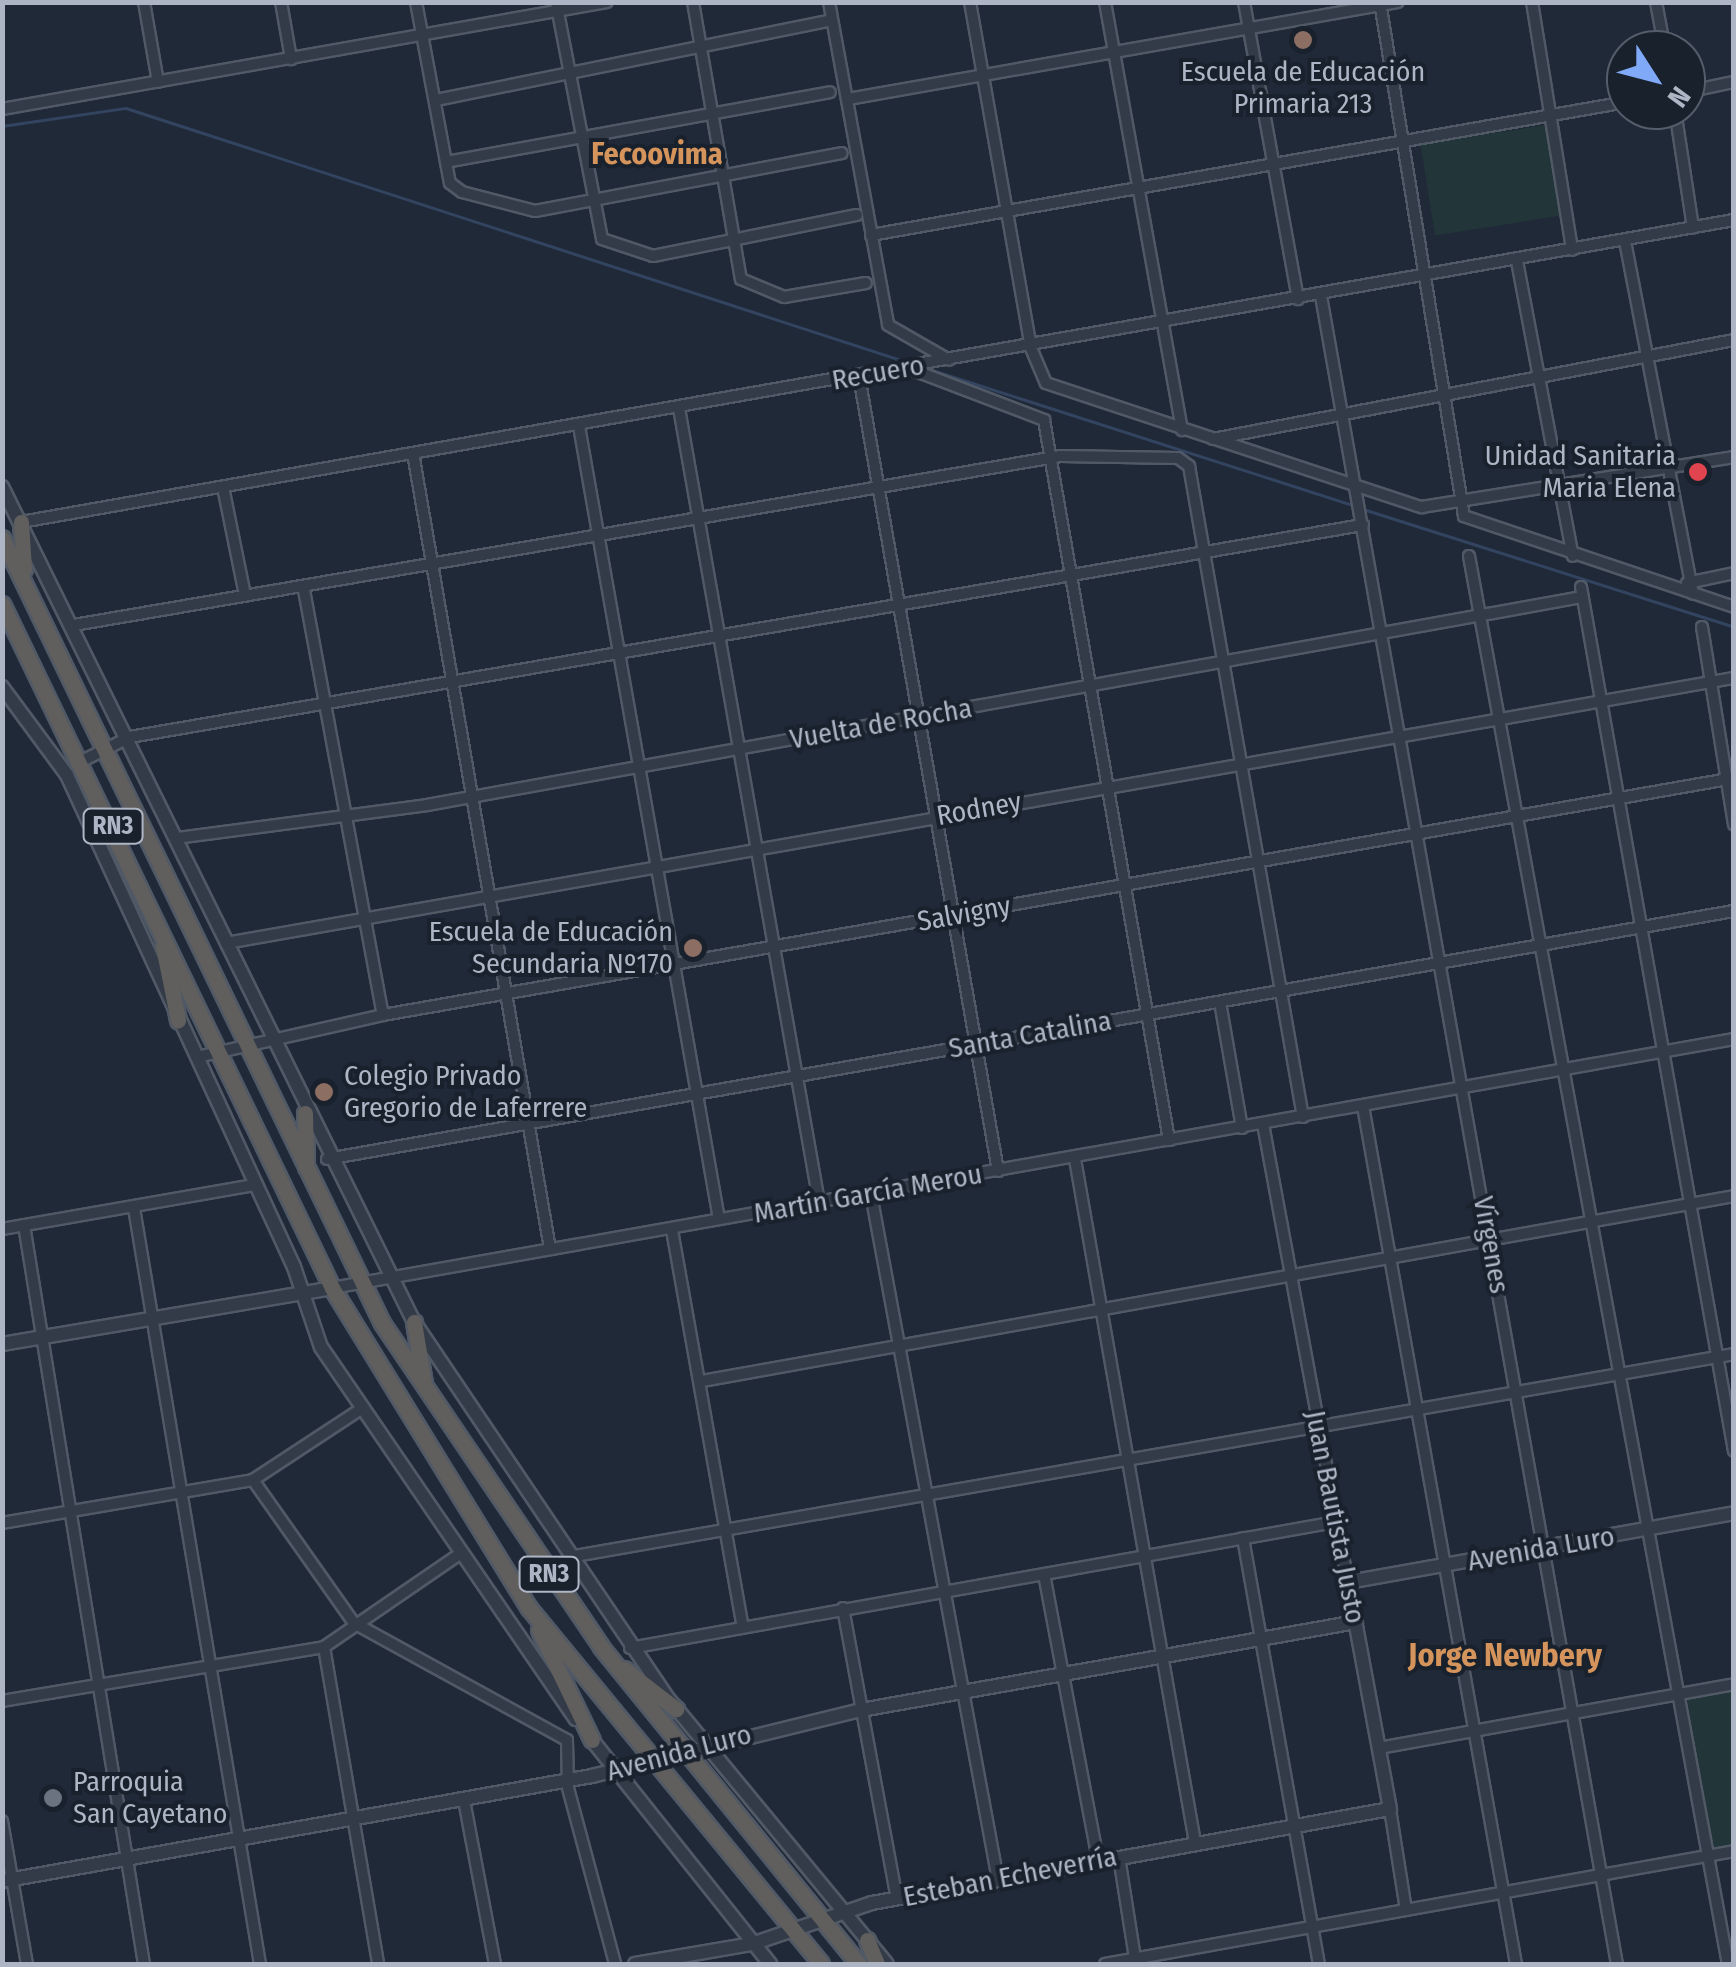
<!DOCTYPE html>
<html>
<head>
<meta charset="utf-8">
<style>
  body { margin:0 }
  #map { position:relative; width:1736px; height:1967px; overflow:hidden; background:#202938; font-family:"Fira Sans Condensed",sans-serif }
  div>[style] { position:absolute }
  .green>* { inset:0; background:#223539; transform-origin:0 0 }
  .stream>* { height:2.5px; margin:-1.25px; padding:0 1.25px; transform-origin:1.25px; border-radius:1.25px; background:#334460 }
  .roads { filter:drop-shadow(2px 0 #515966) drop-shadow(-2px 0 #515966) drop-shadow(0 2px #515966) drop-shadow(0 -2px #515966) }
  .minor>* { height:10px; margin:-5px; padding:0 5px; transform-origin:5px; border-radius:5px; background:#343b48 }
  .tertiary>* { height:12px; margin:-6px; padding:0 6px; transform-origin:6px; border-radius:6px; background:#343b48 }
  .trunk>* { height:15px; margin:-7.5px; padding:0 7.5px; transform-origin:7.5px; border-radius:7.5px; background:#605f5d }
  .dots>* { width:28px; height:28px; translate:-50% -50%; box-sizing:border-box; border:5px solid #19212d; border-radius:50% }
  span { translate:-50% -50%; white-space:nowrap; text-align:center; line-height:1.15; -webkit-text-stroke:8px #19212d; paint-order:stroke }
  .shield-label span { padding:2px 8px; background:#19212d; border:2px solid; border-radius:8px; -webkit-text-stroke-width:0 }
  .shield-label { font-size:25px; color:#aeb6c5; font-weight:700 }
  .poi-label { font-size:28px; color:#aeb6c5 }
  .right { translate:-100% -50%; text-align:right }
  .left { translate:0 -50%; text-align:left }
  .street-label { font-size:28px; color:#aeb6c5 }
  .neighbourhood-label { font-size:30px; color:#d4945b; font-weight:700 }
  .quarter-label { font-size:32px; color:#d4945b; font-weight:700 }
  .frame { position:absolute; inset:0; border:5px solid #aeb6c5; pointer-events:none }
  .north { position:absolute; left:1606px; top:30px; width:100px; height:100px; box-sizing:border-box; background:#19212d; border:2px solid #555d6a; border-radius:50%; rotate:126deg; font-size:28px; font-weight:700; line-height:40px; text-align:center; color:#aeb6c5 }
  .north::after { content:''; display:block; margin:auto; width:35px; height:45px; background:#80aaf8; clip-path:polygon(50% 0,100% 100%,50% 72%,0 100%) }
</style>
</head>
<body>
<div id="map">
  <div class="green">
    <i style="left:1545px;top:125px;width:92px;height:126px;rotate:81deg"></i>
    <i style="clip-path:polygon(1733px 1690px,1733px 1844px,1713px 1848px,1687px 1698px)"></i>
  </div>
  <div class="stream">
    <i style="left:2px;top:126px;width:125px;rotate:-8.3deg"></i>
    <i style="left:126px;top:108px;width:818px;rotate:18.01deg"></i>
    <i style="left:926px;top:368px;width:452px;rotate:17.8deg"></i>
    <i style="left:1363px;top:509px;width:389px;rotate:17.6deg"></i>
  </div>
  <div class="roads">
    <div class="minor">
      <i style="left:144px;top:2px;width:81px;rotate:80.1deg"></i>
      <i style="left:281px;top:2px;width:58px;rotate:80deg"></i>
      <i style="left:416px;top:2px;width:184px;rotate:79.4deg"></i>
      <i style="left:450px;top:183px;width:15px;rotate:37deg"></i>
      <i style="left:462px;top:192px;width:75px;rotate:14.6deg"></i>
      <i style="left:535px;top:211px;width:312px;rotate:-10.7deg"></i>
      <i style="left:556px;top:2px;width:241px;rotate:79deg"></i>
      <i style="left:602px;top:239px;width:54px;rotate:18.4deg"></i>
      <i style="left:653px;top:256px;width:208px;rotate:-11.4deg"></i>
      <i style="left:693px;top:2px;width:281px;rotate:80.2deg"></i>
      <i style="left:741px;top:279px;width:47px;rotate:22.7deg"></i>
      <i style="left:784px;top:297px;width:83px;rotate:-9.7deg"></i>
      <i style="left:829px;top:2px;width:328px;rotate:79.6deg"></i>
      <i style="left:888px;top:325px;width:70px;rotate:29.8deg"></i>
      <i style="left:970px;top:2px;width:351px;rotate:80deg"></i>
      <i style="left:1031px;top:348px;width:38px;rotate:67deg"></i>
      <i style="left:1046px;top:383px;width:396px;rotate:18.3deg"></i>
      <i style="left:1422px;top:507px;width:316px;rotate:-9.1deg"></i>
      <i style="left:1105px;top:2px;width:435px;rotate:79.8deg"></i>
      <i style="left:1244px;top:2px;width:302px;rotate:79.7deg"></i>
      <i style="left:1380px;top:2px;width:521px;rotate:80.72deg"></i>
      <i style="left:1464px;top:516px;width:285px;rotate:18.6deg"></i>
      <i style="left:1532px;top:2px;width:251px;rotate:80.8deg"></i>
      <i style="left:1656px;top:2px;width:49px;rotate:79.4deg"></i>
      <i style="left:1686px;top:92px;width:49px;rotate:-11.8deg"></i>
      <i style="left:848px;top:99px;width:558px;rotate:-10deg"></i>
      <i style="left:436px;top:100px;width:404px;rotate:-11.4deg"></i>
      <i style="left:2px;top:109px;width:614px;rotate:-10.03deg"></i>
      <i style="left:1675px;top:110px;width:119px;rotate:81.3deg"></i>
      <i style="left:446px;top:162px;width:390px;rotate:-10.3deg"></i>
      <i style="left:871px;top:235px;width:767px;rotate:-9.99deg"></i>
      <i style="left:1625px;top:241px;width:359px;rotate:79.1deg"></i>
      <i style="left:1517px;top:261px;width:300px;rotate:79.3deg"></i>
      <i style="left:1321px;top:296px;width:1694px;rotate:79.94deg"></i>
      <i style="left:908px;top:368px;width:146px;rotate:20.9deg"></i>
      <i style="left:1044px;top:420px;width:731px;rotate:80.15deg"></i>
      <i style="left:859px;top:376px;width:807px;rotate:80.08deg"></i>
      <i style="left:679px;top:408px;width:806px;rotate:80deg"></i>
      <i style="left:579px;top:426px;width:805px;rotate:79.99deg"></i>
      <i style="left:1213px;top:439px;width:530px;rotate:-10.76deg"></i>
      <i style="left:413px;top:453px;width:808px;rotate:80.23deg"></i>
      <i style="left:223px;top:487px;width:110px;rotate:78.5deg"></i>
      <i style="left:21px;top:522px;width:1739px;rotate:-10deg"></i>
      <i style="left:1469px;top:556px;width:1432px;rotate:79.58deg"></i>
      <i style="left:1687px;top:583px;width:48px;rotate:-12deg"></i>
      <i style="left:1581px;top:587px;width:877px;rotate:79.96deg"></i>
      <i style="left:304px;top:590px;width:432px;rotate:79.5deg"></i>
      <i style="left:74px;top:625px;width:1001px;rotate:-9.72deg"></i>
      <i style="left:1061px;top:456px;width:117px;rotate:1deg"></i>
      <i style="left:1178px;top:458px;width:14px;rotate:36deg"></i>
      <i style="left:1189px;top:466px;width:661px;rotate:80.07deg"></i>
      <i style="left:1702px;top:627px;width:200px;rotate:80.8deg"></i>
      <i style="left:82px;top:761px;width:54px;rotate:-26.6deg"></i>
      <i style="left:130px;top:737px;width:1251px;rotate:-9.76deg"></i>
      <i style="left:177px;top:838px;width:252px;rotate:-7.5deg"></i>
      <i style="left:427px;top:805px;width:1174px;rotate:-10.21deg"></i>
      <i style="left:226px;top:943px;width:1531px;rotate:-9.97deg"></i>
      <i style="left:1220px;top:1002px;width:128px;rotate:80.1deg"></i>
      <i style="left:197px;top:1057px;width:191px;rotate:-12.7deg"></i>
      <i style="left:383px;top:1015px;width:1372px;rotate:-9.95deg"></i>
      <i style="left:1363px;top:1106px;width:872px;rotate:79.89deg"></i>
      <i style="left:1263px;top:1124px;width:466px;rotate:79.5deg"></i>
      <i style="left:327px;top:1159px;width:1429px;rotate:-10deg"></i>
      <i style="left:1075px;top:1159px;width:693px;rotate:80.04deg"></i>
      <i style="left:871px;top:1194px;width:698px;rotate:79.51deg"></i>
      <i style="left:134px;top:1208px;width:766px;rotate:80.54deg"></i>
      <i style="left:24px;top:1225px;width:749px;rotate:80.78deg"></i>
      <i style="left:2px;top:1229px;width:255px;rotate:-9.9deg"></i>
      <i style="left:672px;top:1230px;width:403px;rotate:79.9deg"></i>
      <i style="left:332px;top:1288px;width:1424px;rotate:-10.07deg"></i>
      <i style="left:702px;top:1381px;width:1048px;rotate:-10.16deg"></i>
      <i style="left:253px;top:1480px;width:175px;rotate:54.8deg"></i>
      <i style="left:354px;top:1623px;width:243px;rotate:28.8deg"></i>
      <i style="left:567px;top:1740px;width:48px;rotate:88.8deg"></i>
      <i style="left:568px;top:1788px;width:182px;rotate:75deg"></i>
      <i style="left:2px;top:1523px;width:255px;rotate:-9.7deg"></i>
      <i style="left:253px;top:1480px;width:129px;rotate:-33.3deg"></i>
      <i style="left:1243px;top:1538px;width:433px;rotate:79.9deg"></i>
      <i style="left:569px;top:1557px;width:1183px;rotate:-9.88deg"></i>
      <i style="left:1044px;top:1574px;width:292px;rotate:79.3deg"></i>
      <i style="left:843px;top:1608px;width:295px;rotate:79.5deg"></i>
      <i style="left:324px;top:1647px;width:322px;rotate:80.3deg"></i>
      <i style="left:630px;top:1648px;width:716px;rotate:-10.13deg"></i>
      <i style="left:2px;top:1701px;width:326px;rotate:-9.5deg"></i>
      <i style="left:324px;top:1647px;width:165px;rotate:-34.4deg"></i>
      <i style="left:1379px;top:1748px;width:361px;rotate:-10.2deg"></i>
      <i style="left:464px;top:1800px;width:167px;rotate:79.3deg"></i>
      <i style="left:1390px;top:1809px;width:102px;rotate:81deg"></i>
      <i style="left:2px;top:1821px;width:145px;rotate:80.1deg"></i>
      <i style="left:1119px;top:1857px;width:108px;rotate:81deg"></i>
      <i style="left:1105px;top:1964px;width:639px;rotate:-10.18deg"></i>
    </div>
    <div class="tertiary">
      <i style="left:2px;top:487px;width:931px;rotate:63.74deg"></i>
      <i style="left:414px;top:1322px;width:451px;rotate:56deg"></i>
      <i style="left:666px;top:1696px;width:347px;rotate:50.5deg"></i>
      <i style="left:2px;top:687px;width:109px;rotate:53.5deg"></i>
      <i style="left:67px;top:775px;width:542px;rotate:65.23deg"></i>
      <i style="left:294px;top:1267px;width:84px;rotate:71.4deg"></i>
      <i style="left:321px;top:1347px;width:451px;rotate:55.6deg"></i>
      <i style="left:2px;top:1344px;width:335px;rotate:-9.6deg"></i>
      <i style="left:588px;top:1735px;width:293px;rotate:51.5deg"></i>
      <i style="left:2px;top:1881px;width:599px;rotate:-10.09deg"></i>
      <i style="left:592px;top:1776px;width:277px;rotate:-13.8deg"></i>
      <i style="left:861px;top:1710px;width:503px;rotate:-10.08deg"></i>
      <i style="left:635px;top:1964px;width:119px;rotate:-9.7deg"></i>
      <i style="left:752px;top:1944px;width:127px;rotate:-18.9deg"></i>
      <i style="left:872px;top:1903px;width:526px;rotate:-10.29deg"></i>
      <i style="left:1390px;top:1809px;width:231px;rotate:-100.5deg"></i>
      <i style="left:1348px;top:1582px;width:392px;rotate:-10.1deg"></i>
    </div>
    <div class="trunk">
      <i style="left:21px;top:522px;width:47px;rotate:86.3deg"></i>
      <i style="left:2px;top:538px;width:872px;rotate:64.17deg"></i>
      <i style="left:382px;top:1323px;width:391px;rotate:55.9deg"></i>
      <i style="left:601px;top:1647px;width:409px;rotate:50.9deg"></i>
      <i style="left:2px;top:604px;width:759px;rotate:64.24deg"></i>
      <i style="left:332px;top:1288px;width:376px;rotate:58.4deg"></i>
      <i style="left:529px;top:1608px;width:460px;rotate:50.6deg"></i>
      <i style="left:163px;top:947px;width:75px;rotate:78.4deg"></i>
      <i style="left:305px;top:1113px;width:54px;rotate:88.9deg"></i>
      <i style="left:414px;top:1322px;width:62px;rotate:80.7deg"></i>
      <i style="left:539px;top:1630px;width:122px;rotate:64.3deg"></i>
      <i style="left:624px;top:1669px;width:66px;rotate:37.6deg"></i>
      <i style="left:867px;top:1940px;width:26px;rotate:67deg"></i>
    </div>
  </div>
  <div class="dots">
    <i style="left:1303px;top:40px;background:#8d6e63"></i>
    <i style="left:1698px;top:472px;background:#e0444e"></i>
    <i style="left:693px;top:948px;background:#8d6e63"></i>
    <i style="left:324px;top:1092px;background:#8d6e63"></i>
    <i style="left:53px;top:1798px;background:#6b7280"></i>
  </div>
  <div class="shield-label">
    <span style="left:113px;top:826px">RN3</span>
    <span style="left:549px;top:1574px">RN3</span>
  </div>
  <div class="poi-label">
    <span style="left:1303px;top:88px">Escuela de Educación<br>Primaria 213</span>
    <span class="right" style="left:1676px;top:472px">Unidad Sanitaria<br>Maria Elena</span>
    <span class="right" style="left:673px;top:948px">Escuela de Educación<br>Secundaria Nº170</span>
    <span class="left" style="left:344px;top:1092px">Colegio Privado<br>Gregorio de Laferrere</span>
    <span class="left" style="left:73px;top:1798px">Parroquia<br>San Cayetano</span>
  </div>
  <div class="street-label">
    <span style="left:878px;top:373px;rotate:-10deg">Recuero</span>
    <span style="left:881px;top:724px;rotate:-10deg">Vuelta de Rocha</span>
    <span style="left:979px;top:809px;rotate:-10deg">Rodney</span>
    <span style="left:964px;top:914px;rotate:-10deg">Salvigny</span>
    <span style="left:1030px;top:1035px;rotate:-10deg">Santa Catalina</span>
    <span style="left:868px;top:1194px;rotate:-10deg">Martín García Merou</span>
    <span style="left:1491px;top:1245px;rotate:80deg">Vírgenes</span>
    <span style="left:1335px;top:1517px;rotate:79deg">Juan Bautista Justo</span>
    <span style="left:1541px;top:1549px;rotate:-10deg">Avenida Luro</span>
    <span style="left:679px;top:1753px;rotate:-15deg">Avenida Luro</span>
    <span style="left:1010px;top:1877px;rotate:-11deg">Esteban Echeverría</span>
  </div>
  <div class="neighbourhood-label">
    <span style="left:657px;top:154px">Fecoovima</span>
  </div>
  <div class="quarter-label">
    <span style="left:1505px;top:1655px">Jorge Newbery</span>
  </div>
  <div class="frame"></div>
  <div class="north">N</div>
</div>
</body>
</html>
